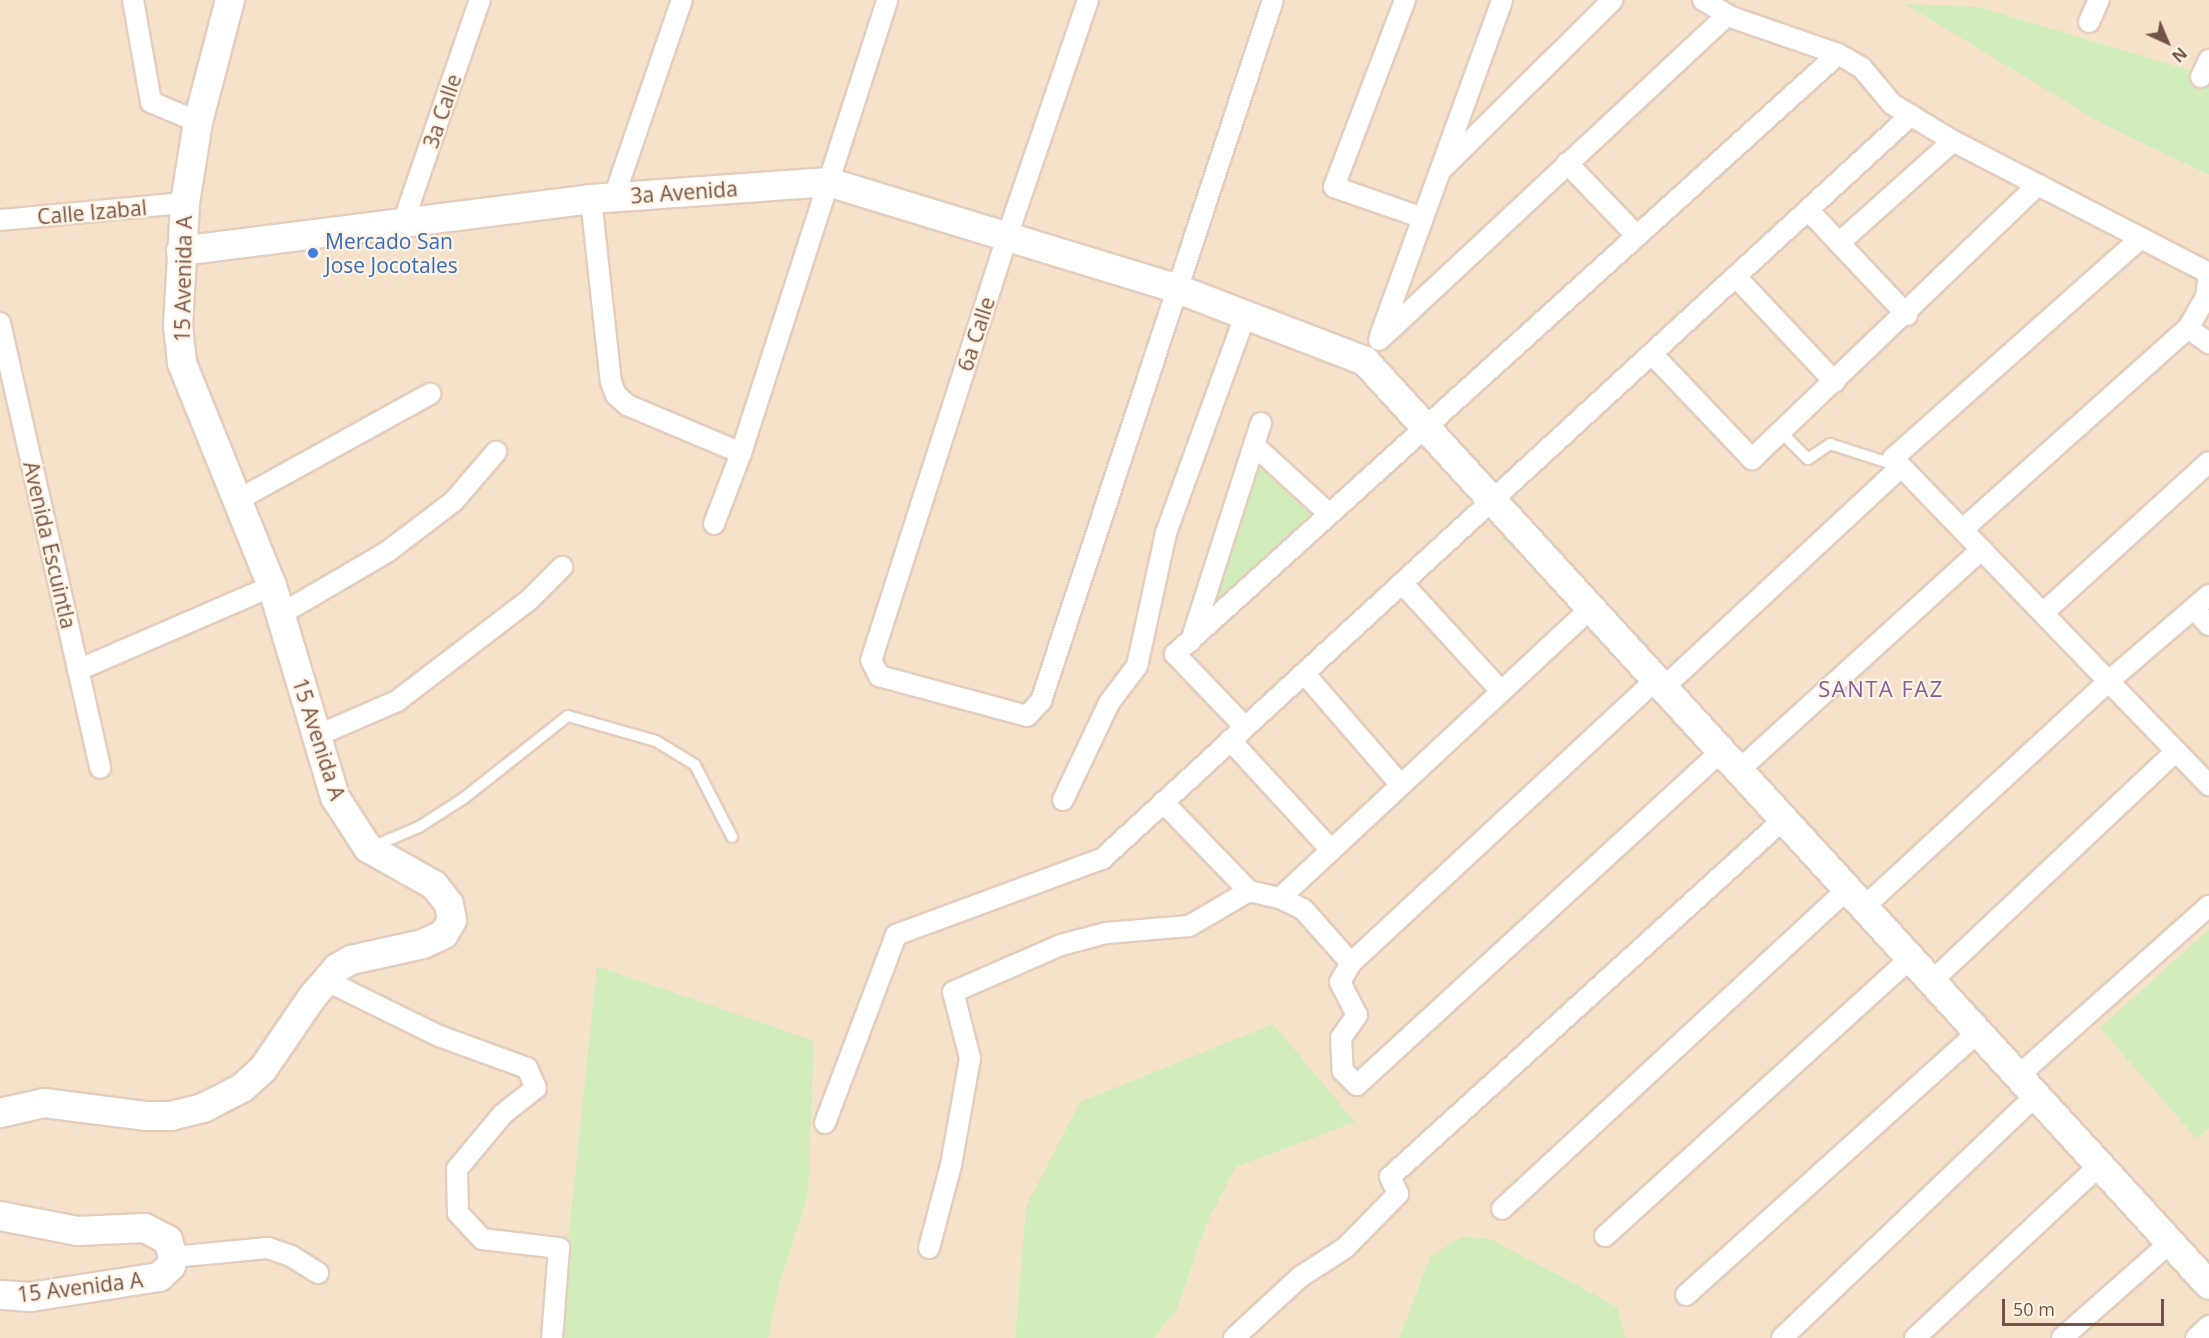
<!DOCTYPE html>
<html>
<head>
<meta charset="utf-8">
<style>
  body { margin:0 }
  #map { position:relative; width:2209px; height:1338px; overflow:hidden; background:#fef0dd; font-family:"Open Sans",sans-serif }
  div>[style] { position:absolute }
  .residential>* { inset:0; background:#f6e1cb }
  .green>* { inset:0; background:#d1ecbb }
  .roads { filter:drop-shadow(2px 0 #e4cdbc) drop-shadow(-2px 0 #e4cdbc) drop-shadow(0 2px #e4cdbc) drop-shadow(0 -2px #e4cdbc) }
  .lane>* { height:10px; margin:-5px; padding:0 5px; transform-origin:5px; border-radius:5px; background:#fff }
  .street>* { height:20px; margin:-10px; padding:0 10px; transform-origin:10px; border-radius:10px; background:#fff }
  .secondary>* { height:28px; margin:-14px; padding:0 14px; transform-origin:14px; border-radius:14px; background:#fff }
  .dots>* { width:16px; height:16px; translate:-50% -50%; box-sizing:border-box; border:3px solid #fff4e5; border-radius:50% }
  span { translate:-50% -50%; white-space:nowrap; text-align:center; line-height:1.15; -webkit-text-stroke:4.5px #fff4e5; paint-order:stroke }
  .street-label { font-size:21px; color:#755344 }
  .shop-label { font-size:21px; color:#366cbe }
  .left { translate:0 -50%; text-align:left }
  .neighbourhood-label { font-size:22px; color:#835e9a; letter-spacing:1.5px }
  .north { position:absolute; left:2137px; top:12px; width:60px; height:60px; -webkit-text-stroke:4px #fff4e5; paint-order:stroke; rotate:136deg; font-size:16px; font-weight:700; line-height:24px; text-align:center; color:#755344 }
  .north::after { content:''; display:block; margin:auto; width:21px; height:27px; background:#755344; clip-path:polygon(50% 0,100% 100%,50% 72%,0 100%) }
  .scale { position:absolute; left:2002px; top:1299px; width:162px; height:27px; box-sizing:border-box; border:3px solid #755344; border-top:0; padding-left:8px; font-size:18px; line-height:21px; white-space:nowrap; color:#755344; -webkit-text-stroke:4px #fff4e5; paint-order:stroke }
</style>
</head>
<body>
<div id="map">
  <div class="residential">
    <i style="clip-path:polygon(0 0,2209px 0,2209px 76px,2174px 68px,2103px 124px,2209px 175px,2209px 1338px,1626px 1338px,1617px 1307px,1430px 1257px,1399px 1338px,1154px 1338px,1177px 1309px,1207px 1223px,1236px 1167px,1271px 1154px,1026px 1206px,1015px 1338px,768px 1338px,779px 1286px,808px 1195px,809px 1122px,598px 966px,558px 1338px,0 1338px)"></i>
  </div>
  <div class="green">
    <i style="clip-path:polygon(1905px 4px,1979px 7px,2209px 76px,2209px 175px,2103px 124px)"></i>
    <i style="clip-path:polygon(1255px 446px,1328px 513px,1191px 642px)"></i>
    <i style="clip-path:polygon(2209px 929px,2209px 1128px,2197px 1139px,2100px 1028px)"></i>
    <i style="clip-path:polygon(597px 966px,814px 1041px,808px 1195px,779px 1286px,768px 1338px,558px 1338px)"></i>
    <i style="clip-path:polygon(1273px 1024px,1355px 1122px,1236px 1167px,1207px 1223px,1177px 1309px,1154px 1338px,1015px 1338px,1026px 1206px,1080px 1102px)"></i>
    <i style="clip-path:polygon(1461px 1237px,1491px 1239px,1617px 1307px,1626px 1338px,1399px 1338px,1430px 1257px)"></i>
  </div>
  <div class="roads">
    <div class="lane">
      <i style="left:1781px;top:432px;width:38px;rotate:45deg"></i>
      <i style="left:1808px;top:459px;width:27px;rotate:-34deg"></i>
      <i style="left:1830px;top:444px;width:71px;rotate:17.9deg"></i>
      <i style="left:374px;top:846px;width:49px;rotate:-22.9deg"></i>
      <i style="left:419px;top:827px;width:54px;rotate:-32.8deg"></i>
      <i style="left:464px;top:798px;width:132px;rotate:-38.3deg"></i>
      <i style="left:568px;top:716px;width:91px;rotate:15.9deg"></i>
      <i style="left:656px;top:741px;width:46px;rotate:31.6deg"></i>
      <i style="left:695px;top:765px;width:81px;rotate:62.8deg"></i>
    </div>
    <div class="street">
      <i style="left:133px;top:0;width:104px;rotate:80deg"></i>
      <i style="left:151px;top:102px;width:51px;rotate:23.1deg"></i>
      <i style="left:1088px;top:0;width:247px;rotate:108.9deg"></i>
      <i style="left:1008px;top:234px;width:447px;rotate:107.8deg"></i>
      <i style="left:871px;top:660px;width:18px;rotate:63deg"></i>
      <i style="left:879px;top:676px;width:153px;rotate:15.1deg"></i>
      <i style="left:1027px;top:716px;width:21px;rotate:-47deg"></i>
      <i style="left:1041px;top:701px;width:738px;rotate:-71.69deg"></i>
      <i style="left:1405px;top:0;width:200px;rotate:110.8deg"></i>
      <i style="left:1334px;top:187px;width:94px;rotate:19.2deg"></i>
      <i style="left:1703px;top:0;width:33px;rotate:31deg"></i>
      <i style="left:1731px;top:17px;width:113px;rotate:19.1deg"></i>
      <i style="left:1838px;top:54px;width:28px;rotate:30deg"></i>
      <i style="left:1862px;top:68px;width:47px;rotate:50.2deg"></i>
      <i style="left:1892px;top:104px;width:71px;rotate:31.2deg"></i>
      <i style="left:2089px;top:22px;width:24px;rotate:-66deg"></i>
      <i style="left:2201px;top:77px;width:19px;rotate:-65deg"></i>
      <i style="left:1567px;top:163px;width:98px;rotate:46.2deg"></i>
      <i style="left:1442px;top:169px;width:240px;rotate:-44.7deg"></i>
      <i style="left:614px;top:197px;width:208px;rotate:-71deg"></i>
      <i style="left:591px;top:199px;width:184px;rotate:83.8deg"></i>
      <i style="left:611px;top:382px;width:14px;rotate:69deg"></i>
      <i style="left:616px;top:395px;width:15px;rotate:42deg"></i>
      <i style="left:627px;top:405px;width:124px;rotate:22.8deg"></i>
      <i style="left:1809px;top:211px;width:143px;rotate:46.7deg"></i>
      <i style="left:0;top:220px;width:186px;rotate:-5.3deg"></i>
      <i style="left:403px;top:223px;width:236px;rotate:-71deg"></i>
      <i style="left:2141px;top:238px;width:332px;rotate:138.4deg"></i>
      <i style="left:1893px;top:458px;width:455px;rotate:46deg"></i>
      <i style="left:1839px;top:243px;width:153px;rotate:-41.8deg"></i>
      <i style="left:1953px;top:141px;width:288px;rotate:27.3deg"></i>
      <i style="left:2209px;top:273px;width:24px;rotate:97deg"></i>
      <i style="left:2206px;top:297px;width:36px;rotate:120deg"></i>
      <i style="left:2188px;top:328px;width:302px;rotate:138.2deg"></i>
      <i style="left:1736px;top:277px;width:144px;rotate:46.7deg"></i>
      <i style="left:0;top:323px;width:456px;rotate:77.3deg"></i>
      <i style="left:2188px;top:328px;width:26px;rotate:36deg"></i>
      <i style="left:1380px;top:336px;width:357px;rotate:-70deg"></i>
      <i style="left:1379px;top:340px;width:476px;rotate:-43deg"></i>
      <i style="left:1653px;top:355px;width:144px;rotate:46.4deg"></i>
      <i style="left:1752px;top:459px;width:396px;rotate:-43.8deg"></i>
      <i style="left:1255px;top:446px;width:99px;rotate:42.5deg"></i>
      <i style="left:236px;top:501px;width:222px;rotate:-28.9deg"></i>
      <i style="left:714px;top:524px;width:76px;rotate:-69.2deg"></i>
      <i style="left:741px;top:453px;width:476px;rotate:-72.1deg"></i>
      <i style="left:1402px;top:583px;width:147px;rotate:47.5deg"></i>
      <i style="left:2194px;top:609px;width:22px;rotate:47deg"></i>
      <i style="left:2043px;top:613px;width:224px;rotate:-42.3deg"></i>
      <i style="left:281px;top:614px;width:123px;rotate:-30.3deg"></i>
      <i style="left:387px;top:552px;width:84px;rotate:-37.3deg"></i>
      <i style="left:454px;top:501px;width:65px;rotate:-49.4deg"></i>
      <i style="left:1191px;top:641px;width:229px;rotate:-72.2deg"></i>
      <i style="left:78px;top:670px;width:211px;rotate:-23.4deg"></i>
      <i style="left:1304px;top:673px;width:148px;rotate:49.1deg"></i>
      <i style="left:1663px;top:688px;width:325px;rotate:-42.9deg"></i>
      <i style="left:1245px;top:727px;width:101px;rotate:-133.8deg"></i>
      <i style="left:1175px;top:654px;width:894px;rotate:-42.14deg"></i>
      <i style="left:314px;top:737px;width:90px;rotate:-23.4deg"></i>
      <i style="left:397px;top:701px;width:166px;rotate:-37.4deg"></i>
      <i style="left:529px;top:600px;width:47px;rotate:-45deg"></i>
      <i style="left:1230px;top:740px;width:149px;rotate:47.4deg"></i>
      <i style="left:1739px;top:770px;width:328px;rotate:-42.3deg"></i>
      <i style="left:1063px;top:800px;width:107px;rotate:-64.6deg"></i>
      <i style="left:1109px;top:703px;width:46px;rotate:-52.9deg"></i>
      <i style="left:1137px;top:666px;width:136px;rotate:-77.7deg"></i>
      <i style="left:1166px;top:533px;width:234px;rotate:-70deg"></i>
      <i style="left:1163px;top:802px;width:124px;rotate:46deg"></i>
      <i style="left:1249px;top:891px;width:32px;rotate:13deg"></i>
      <i style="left:1280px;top:898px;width:425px;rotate:-43deg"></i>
      <i style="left:1280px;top:898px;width:25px;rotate:26deg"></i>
      <i style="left:1303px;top:909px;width:72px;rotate:48.4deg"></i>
      <i style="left:1351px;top:963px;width:22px;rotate:120deg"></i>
      <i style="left:1340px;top:982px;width:37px;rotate:63deg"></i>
      <i style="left:1357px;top:1015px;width:28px;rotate:125deg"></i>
      <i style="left:1341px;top:1038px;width:33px;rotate:87deg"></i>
      <i style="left:1343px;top:1071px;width:20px;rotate:45deg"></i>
      <i style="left:1357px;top:1085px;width:495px;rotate:-42.5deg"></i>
      <i style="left:1864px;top:907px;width:333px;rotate:-42.7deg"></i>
      <i style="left:2109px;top:681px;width:132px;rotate:-40.7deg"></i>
      <i style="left:1351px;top:963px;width:416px;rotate:-42.9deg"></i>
      <i style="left:325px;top:980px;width:127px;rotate:26.2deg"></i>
      <i style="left:439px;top:1036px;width:94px;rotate:20deg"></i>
      <i style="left:527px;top:1068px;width:22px;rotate:66deg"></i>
      <i style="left:536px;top:1088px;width:42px;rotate:141.8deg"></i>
      <i style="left:503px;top:1114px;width:72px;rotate:129.9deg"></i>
      <i style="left:457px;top:1169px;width:44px;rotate:88.7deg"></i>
      <i style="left:458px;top:1213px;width:35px;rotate:47deg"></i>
      <i style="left:482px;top:1239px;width:78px;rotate:6.7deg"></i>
      <i style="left:559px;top:1248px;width:90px;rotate:94.4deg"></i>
      <i style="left:1932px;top:981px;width:335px;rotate:-43.3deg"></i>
      <i style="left:2018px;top:1076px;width:256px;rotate:-41.7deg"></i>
      <i style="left:825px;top:1123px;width:201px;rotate:-69.3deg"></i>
      <i style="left:896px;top:935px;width:220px;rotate:-20.3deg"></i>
      <i style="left:1102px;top:859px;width:1099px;rotate:-42.6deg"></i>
      <i style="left:1502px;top:1209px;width:471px;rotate:-42.8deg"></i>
      <i style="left:1605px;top:1236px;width:413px;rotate:-42.3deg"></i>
      <i style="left:929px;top:1248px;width:86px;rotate:-75.2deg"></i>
      <i style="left:951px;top:1165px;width:109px;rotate:-79.9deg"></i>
      <i style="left:970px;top:1058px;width:68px;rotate:-104.4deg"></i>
      <i style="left:953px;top:992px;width:118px;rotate:-23.5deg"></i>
      <i style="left:1061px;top:945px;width:47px;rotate:-14.9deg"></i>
      <i style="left:1106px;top:933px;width:83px;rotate:-4.8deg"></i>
      <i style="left:1189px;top:926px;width:69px;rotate:-30.3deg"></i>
      <i style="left:173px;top:1257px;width:95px;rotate:-5.4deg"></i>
      <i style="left:268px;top:1248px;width:24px;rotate:19deg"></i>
      <i style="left:291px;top:1256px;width:32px;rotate:32deg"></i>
      <i style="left:1686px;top:1295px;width:393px;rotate:-42deg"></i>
      <i style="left:1234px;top:1338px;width:90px;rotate:-42.7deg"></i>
      <i style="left:1300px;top:1277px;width:54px;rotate:-32.8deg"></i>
      <i style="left:1345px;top:1248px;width:76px;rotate:-45.5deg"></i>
      <i style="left:1398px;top:1194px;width:19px;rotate:-115deg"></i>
      <i style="left:1390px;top:1177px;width:532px;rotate:-42.26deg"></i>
      <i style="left:1782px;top:1338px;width:352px;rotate:-43.7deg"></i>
      <i style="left:1915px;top:1338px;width:253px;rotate:-43.1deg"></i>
      <i style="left:2062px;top:1338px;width:145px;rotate:-41.4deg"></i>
      <i style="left:2196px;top:1338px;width:18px;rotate:-43deg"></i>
    </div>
    <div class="secondary">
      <i style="left:181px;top:251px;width:413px;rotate:-7.2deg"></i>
      <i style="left:591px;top:199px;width:238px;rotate:-4.1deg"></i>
      <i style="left:828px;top:182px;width:363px;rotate:17deg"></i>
      <i style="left:1175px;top:288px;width:204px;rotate:21deg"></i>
      <i style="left:1365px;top:361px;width:1251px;rotate:47.59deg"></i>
      <i style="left:0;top:1113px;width:45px;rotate:-12.8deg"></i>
      <i style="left:44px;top:1103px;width:102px;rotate:7.3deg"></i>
      <i style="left:145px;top:1116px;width:26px"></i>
      <i style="left:171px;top:1116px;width:33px;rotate:-14deg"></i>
      <i style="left:203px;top:1108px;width:44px;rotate:-27.1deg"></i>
      <i style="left:242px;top:1088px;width:28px;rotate:-42deg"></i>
      <i style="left:263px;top:1069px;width:88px;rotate:-55.6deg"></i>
      <i style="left:313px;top:996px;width:37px;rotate:-49deg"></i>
      <i style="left:337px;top:968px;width:16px;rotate:-30deg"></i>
      <i style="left:351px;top:960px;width:74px;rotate:-12.5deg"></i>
      <i style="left:423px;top:944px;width:23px;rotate:-25deg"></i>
      <i style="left:444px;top:934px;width:16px;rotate:-60deg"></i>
      <i style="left:452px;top:920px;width:16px;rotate:-101deg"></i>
      <i style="left:449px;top:904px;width:24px;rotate:-128deg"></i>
      <i style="left:434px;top:885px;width:76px;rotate:-150.7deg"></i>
      <i style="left:368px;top:848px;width:61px;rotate:-122.9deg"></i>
      <i style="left:335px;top:797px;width:220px;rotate:-106.6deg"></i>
      <i style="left:272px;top:586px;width:240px;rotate:-112deg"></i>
      <i style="left:182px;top:363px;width:37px;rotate:-96deg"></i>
      <i style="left:178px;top:326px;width:123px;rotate:-86.7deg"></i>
      <i style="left:185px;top:203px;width:82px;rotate:-80.9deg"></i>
      <i style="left:198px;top:122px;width:126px;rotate:-75.3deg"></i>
      <i style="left:0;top:1216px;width:79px;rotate:10.9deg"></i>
      <i style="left:78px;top:1231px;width:67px;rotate:-2.6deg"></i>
      <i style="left:145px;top:1228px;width:26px;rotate:28deg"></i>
      <i style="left:168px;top:1240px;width:18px;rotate:74deg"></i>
      <i style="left:173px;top:1257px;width:9px;rotate:103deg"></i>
      <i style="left:171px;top:1266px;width:16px;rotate:137deg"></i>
      <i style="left:159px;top:1277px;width:131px;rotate:171.2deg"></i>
      <i style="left:30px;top:1297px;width:30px;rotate:-176deg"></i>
    </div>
  </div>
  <div class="dots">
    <i style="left:313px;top:253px;background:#3f7fe0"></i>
  </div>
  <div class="street-label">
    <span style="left:442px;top:111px;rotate:-71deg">3a Calle</span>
    <span style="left:684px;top:192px;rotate:-4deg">3a Avenida</span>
    <span style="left:92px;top:212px;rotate:-5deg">Calle Izabal</span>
    <span style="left:183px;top:279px;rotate:-89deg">15 Avenida A</span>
    <span style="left:976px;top:334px;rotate:-72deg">6a Calle</span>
    <span style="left:50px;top:545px;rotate:77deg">Avenida Escuintla</span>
    <span style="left:319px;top:739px;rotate:72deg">15 Avenida A</span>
    <span style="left:80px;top:1287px;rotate:-7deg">15 Avenida A</span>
  </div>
  <div class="shop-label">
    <span class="left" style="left:325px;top:253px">Mercado San<br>Jose Jocotales</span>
  </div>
  <div class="neighbourhood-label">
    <span style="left:1881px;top:689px">SANTA FAZ</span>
  </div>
  <div class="north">N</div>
  <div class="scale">50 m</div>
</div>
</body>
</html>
